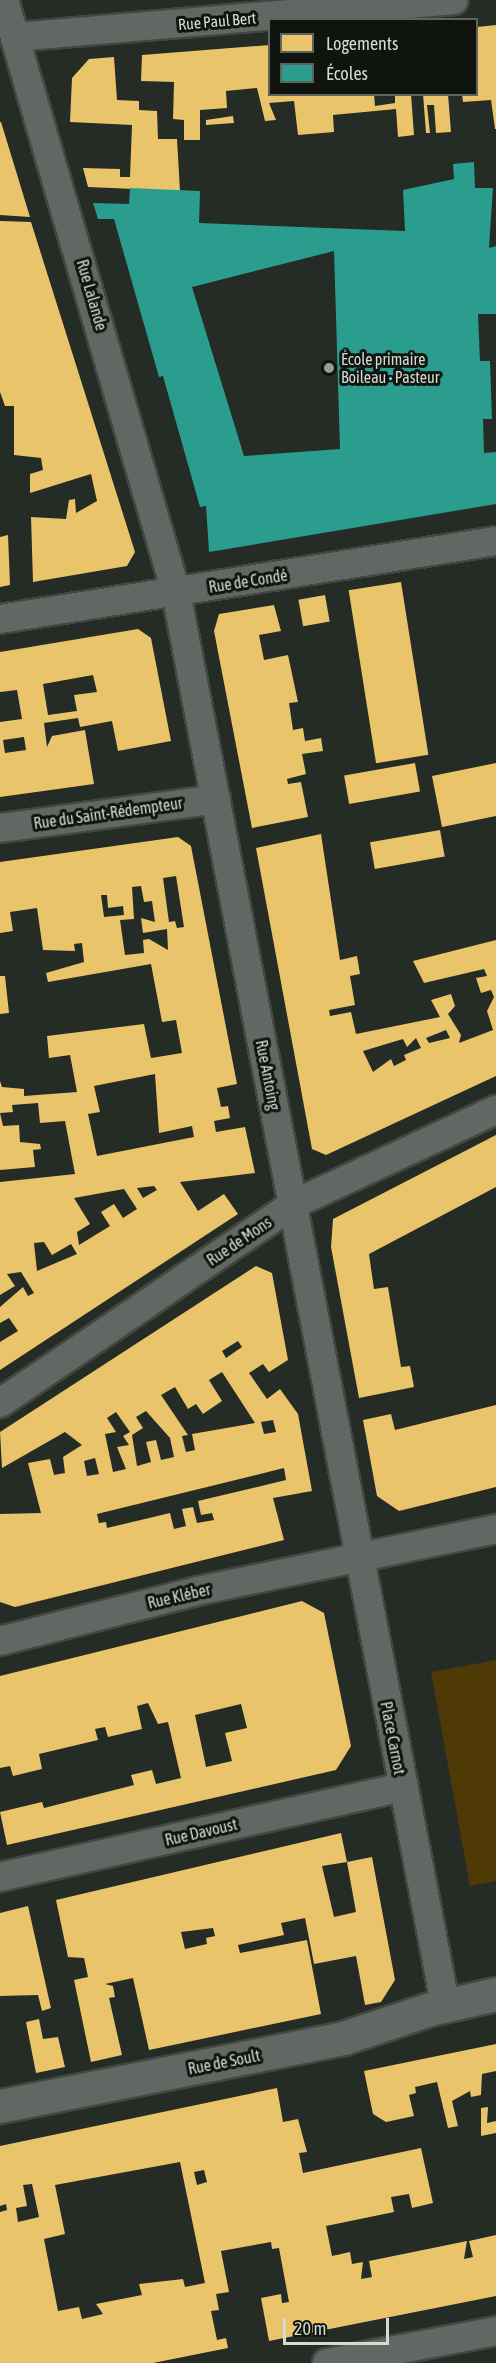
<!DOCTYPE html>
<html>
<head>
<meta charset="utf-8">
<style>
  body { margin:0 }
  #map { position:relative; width:496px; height:2363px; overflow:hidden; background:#252b25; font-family:"Asap Condensed",sans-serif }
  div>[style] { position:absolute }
  .green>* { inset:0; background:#4f3905 }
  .homes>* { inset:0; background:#e9c46a; transform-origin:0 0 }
  .schools>* { inset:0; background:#2a9d8f }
  .roads { filter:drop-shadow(2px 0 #424742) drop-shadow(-2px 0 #424742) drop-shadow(0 2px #424742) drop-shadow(0 -2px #424742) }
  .minor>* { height:28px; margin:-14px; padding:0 14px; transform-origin:14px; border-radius:14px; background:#636763 }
  .tertiary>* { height:33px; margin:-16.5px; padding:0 16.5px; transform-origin:16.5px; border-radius:16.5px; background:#636763 }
  .dots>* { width:16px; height:16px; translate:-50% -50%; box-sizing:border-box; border:3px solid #0f140f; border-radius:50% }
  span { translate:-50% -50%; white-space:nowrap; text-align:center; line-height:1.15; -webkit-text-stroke:6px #0f140f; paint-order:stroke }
  .street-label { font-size:16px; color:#d3dbd3 }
  .poi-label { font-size:16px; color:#d3dbd3 }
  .left { translate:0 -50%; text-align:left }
  .legend { position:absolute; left:268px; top:18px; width:210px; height:78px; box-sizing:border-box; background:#0f140f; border:2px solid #5d645d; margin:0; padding:8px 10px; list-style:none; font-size:18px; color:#d3dbd3 }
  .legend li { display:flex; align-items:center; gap:12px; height:30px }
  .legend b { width:30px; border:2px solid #5d645d }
  .scale { position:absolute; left:283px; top:2318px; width:106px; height:27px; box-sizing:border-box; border:3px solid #d3dbd3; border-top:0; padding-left:8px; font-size:18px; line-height:21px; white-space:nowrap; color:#d3dbd3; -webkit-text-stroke:4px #0f140f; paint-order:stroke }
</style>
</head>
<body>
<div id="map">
  <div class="green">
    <i style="clip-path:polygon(496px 1660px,496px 1881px,470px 1886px,431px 1672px)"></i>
  </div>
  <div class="homes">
    <i style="clip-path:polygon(496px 25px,496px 129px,495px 129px,491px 100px,463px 102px,462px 94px,477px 94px,477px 27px)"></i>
    <i style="clip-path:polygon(270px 45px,270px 94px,374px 94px,375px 106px,395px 103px,395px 94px,411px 94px,414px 135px,398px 137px,396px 109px,333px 115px,334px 132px,298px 135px,294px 101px,269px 103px,276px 120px,265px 121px,257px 88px,226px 91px,227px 108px,200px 110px,200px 140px,184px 140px,184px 120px,173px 119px,174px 82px,141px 81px,142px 55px)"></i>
    <i style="clip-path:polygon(114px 57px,117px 100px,139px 101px,139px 110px,157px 111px,158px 139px,177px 139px,180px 191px,88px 187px,83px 168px,120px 169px,120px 177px,130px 177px,132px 125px,70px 122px,72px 78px,89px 59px)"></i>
    <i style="clip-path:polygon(423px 94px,448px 94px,451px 132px,436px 133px,434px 105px,427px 105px,430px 133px,426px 133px)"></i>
    <i style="clip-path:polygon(233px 116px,234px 123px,206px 125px,206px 120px)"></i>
    <i style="clip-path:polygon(0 122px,1px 122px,30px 217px,0 215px)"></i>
    <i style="clip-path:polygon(0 221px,31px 222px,135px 552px,127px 566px,33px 582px,31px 517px,66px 519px,69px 500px,75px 499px,76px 513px,97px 501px,91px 474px,30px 493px,30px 474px,43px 470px,41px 458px,14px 455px,14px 406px,5px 406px,0 392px)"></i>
    <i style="clip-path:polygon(8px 535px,10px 585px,0 587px,0 537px)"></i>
    <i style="left:401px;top:582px;width:175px;height:53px;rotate:81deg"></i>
    <i style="left:325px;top:595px;width:27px;height:27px;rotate:80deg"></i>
    <i style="clip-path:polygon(274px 605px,281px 631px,259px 635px,264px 660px,288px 655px,298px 702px,289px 703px,293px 730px,303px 728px,305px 741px,321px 738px,323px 751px,302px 754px,306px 774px,287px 779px,288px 784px,301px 782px,308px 817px,252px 828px,214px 631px,219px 614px)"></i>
    <i style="clip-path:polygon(evenodd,138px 629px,151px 638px,171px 741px,118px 751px,112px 721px,80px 727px,78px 718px,44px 723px,47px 747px,52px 736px,85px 730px,94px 784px,0 797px,0 722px,22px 719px,17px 690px,0 692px,0 652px,138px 629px,93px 675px,97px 692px,74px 695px,77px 711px,48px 715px,43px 684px,93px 675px,138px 629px,24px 737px,26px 750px,5px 753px,3px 740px,24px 737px)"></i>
    <i style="left:415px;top:763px;width:29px;height:72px;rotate:80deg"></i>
    <i style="clip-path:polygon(496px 763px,496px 816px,442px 827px,432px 776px)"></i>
    <i style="left:440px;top:830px;width:27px;height:71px;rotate:80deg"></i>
    <i style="clip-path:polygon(evenodd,321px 834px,340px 960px,357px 956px,360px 974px,350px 976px,355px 1005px,329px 1010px,330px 1016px,351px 1012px,356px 1034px,440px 1017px,431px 1000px,451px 994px,455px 1006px,448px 1014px,461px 1035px,459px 1043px,493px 1030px,487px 1011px,494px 997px,491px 990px,481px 993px,476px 978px,487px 976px,484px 969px,424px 983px,413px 961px,496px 940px,496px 1076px,326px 1155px,312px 1149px,256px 848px,321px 834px,446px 1030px,450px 1038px,429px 1043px,426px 1038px,446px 1030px,321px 834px,416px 1038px,421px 1048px,404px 1055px,406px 1060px,394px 1066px,391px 1059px,373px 1072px,363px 1051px,403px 1039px,407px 1047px,416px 1038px)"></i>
    <i style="clip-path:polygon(evenodd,178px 837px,191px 846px,237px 1084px,217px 1088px,221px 1107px,228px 1106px,230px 1118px,214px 1121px,216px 1132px,245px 1127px,255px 1173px,180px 1182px,198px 1211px,224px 1194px,238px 1214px,0 1370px,0 1342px,18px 1331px,9px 1318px,0 1323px,0 1307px,23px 1287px,28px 1296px,34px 1293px,21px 1272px,7px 1274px,15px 1286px,0 1295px,0 1182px,75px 1174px,65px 1121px,40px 1123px,38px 1103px,12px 1105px,13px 1112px,0 1113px,0 1081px,2px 1087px,24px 1089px,24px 1096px,77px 1092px,70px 1055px,49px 1058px,47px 1036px,144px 1024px,151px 1058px,182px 1053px,176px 1020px,162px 1022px,151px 964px,48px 982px,46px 973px,84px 962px,82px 943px,74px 944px,75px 951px,43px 950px,37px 908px,10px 912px,13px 931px,0 933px,0 862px,178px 837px,176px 876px,184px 927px,177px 928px,175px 921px,169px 922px,163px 878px,176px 876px,178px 837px,141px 886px,144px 902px,152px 901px,155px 922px,141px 918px,143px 933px,167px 929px,168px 950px,149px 939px,143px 940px,144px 953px,125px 955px,120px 920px,134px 919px,132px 887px,141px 886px,178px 837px,101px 895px,107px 895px,108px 908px,123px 906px,124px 915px,104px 917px,101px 895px,178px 837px,155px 1074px,159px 1133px,192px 1126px,194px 1137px,97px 1156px,88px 1114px,100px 1112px,94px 1086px,155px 1074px,178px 837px,154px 1186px,157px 1190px,143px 1198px,137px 1188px,154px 1186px,178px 837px,124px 1189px,137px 1209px,123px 1218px,114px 1204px,101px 1212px,110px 1226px,79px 1245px,77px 1232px,90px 1224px,74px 1198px,124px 1189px,178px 837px,44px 1242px,52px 1255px,71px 1244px,77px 1254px,37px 1271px,34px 1243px,44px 1242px)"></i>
    <i style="clip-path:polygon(0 976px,5px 976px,9px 1013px,0 1014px)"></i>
    <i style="clip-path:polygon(0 1113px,3px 1126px,19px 1125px,20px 1142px,40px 1144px,41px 1149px,33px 1150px,35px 1167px,0 1170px)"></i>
    <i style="clip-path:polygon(496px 1135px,496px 1187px,369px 1254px,374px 1289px,388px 1287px,401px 1367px,410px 1366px,414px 1387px,359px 1398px,331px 1247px,333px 1219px)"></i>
    <i style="clip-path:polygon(evenodd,256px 1266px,272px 1273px,288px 1360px,269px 1372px,263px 1364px,249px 1373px,267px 1399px,280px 1389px,298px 1414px,312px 1491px,273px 1498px,284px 1540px,15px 1607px,0 1602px,0 1514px,41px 1513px,28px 1463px,50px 1459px,54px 1475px,65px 1473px,63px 1457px,82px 1445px,65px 1432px,2px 1468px,0 1432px,256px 1266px,238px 1341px,242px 1347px,226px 1358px,222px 1351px,238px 1341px,256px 1266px,222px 1372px,255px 1423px,192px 1434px,195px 1450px,186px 1452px,182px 1436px,188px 1435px,161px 1395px,175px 1387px,188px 1409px,196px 1404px,203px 1414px,222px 1401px,209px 1380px,222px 1372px,256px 1266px,146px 1411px,170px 1438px,174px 1457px,161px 1460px,156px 1440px,146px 1442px,151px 1462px,137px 1466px,132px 1435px,143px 1428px,136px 1417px,146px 1411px,256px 1266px,116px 1412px,130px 1432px,123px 1436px,129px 1445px,117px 1447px,126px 1469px,113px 1472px,105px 1434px,116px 1432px,107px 1418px,116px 1412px,256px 1266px,273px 1420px,276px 1432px,264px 1434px,261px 1422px,273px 1420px,256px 1266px,95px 1458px,99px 1474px,87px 1476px,84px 1461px,95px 1458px,256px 1266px,284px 1468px,286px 1480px,198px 1501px,201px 1515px,212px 1513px,214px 1520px,197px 1523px,193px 1507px,182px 1509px,186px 1526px,174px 1529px,170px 1513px,107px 1528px,106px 1522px,99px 1523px,97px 1514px,284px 1468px)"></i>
    <i style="clip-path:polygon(496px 1405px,496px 1487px,399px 1511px,377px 1496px,363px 1420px,391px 1414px,395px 1430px)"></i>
    <i style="clip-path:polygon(evenodd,302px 1601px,324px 1613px,351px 1746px,336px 1770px,7px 1845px,0 1812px,42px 1802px,44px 1808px,134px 1785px,131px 1775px,152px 1770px,156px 1784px,181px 1778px,168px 1722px,158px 1724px,148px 1703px,137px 1706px,142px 1729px,108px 1737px,105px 1727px,95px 1729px,98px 1740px,39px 1754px,42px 1769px,13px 1776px,10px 1766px,0 1768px,0 1676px,302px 1601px,241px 1704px,247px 1728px,225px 1733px,232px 1761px,206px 1767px,195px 1715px,241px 1704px)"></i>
    <i style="clip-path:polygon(evenodd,341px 1833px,347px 1862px,322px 1866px,334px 1917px,356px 1912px,347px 1862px,372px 1857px,395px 1980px,381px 2002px,365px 2005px,356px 1956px,314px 1964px,305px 1918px,281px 1923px,284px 1935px,238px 1945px,240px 1953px,307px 1940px,321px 2014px,149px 2050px,133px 1978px,105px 1984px,113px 1986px,115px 1997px,109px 1998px,122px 2055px,91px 2062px,74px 1980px,88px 1977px,84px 1958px,68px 1957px,56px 1900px,341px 1833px,213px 1928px,215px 1936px,206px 1938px,207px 1944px,185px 1949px,181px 1932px,213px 1928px)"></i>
    <i style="clip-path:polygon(28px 1906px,51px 2008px,42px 2011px,38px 1995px,0 1996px,0 1913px)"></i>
    <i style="clip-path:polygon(39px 2019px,43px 2039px,58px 2037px,65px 2067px,36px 2073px,26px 2022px)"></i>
    <i style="clip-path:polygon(496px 2044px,496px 2071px,482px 2074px,481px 2095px,471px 2097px,470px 2091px,452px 2101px,458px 2126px,448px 2128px,437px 2082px,415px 2087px,416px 2093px,409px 2095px,414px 2116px,386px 2122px,373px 2114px,364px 2071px)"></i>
    <i style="clip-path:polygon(evenodd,277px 2088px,283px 2122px,298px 2119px,307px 2152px,299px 2153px,303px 2173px,421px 2148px,433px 2203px,412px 2208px,409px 2194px,391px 2197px,394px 2212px,326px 2226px,332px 2256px,350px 2252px,352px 2264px,363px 2262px,361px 2279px,372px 2277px,369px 2261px,467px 2241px,464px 2259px,473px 2257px,469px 2241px,496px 2235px,496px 2296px,269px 2341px,261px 2298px,281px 2294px,282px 2303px,289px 2302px,279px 2248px,272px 2249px,271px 2242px,221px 2251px,229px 2292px,216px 2294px,219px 2310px,211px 2311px,217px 2340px,226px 2338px,228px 2348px,153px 2363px,0 2363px,0 2212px,7px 2210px,6px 2204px,0 2206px,0 2146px,277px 2088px,180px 2162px,205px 2283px,185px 2287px,183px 2279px,139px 2284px,142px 2295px,96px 2304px,103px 2314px,82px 2319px,79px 2307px,58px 2311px,44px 2239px,65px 2234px,55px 2185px,180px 2162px,277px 2088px,204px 2170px,207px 2182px,197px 2185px,194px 2172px,204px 2170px,277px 2088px,32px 2184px,39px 2217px,18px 2222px,16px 2208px,27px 2206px,23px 2185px,32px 2184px)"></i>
    <i style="clip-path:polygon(488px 2107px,487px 2123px,496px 2121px,496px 2133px,481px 2136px,481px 2108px)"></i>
  </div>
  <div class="schools">
    <i style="clip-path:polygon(evenodd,474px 162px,475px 188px,493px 188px,489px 248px,496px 246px,496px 314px,478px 314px,480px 361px,490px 361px,492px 419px,483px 419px,484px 453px,496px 452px,496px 504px,209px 552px,206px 506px,200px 507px,163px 376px,159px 377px,114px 219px,98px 219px,93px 203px,129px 204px,130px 188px,200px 191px,199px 223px,405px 231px,403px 190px,454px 179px,453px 164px,474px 162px,334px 251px,340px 449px,244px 456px,192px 287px,334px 251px)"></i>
  </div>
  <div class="roads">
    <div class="minor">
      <i style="left:4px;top:0;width:616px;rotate:73.8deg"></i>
      <i style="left:176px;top:592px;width:1437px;rotate:79.21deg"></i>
      <i style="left:16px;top:37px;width:439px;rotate:-4.8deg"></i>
      <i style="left:0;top:619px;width:502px;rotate:-8.94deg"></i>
      <i style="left:0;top:828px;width:218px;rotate:-7.6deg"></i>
      <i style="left:0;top:1403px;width:353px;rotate:-34.1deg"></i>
      <i style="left:292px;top:1205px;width:225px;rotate:-25deg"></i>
      <i style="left:0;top:1641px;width:203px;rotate:-14.2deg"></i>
      <i style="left:197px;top:1591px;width:305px;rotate:-11.7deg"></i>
      <i style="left:0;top:1877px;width:412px;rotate:-12.6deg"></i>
      <i style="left:327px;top:2363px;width:172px;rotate:-10.7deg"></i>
    </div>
    <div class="tertiary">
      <i style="left:0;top:2106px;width:350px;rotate:-11.2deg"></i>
      <i style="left:343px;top:2038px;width:92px;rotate:-18.4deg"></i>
      <i style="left:430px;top:2009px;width:68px;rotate:-12.8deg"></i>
    </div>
  </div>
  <div class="dots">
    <i style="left:329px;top:368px;background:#969d96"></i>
  </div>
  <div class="street-label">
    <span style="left:217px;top:21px;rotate:-5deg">Rue Paul Bert</span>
    <span style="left:92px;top:295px;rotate:74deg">Rue Lalande</span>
    <span style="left:248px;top:581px;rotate:-9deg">Rue de Condé</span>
    <span style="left:108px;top:813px;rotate:-8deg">Rue du Saint-Rédempteur</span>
    <span style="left:268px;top:1075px;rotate:79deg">Rue Antoing</span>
    <span style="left:239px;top:1241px;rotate:-34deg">Rue de Mons</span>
    <span style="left:179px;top:1596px;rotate:-13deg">Rue Kléber</span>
    <span style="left:393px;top:1738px;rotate:79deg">Place Carnot</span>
    <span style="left:201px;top:1832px;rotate:-13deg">Rue Davoust</span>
    <span style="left:224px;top:2062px;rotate:-11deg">Rue de Soult</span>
  </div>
  <div class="poi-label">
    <span class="left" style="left:341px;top:368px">École primaire<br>Boileau - Pasteur</span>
  </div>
  <ul class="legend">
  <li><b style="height:16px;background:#e9c46a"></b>Logements</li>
  <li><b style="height:16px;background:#2a9d8f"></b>Écoles</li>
  </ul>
  <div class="scale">20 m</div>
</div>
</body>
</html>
